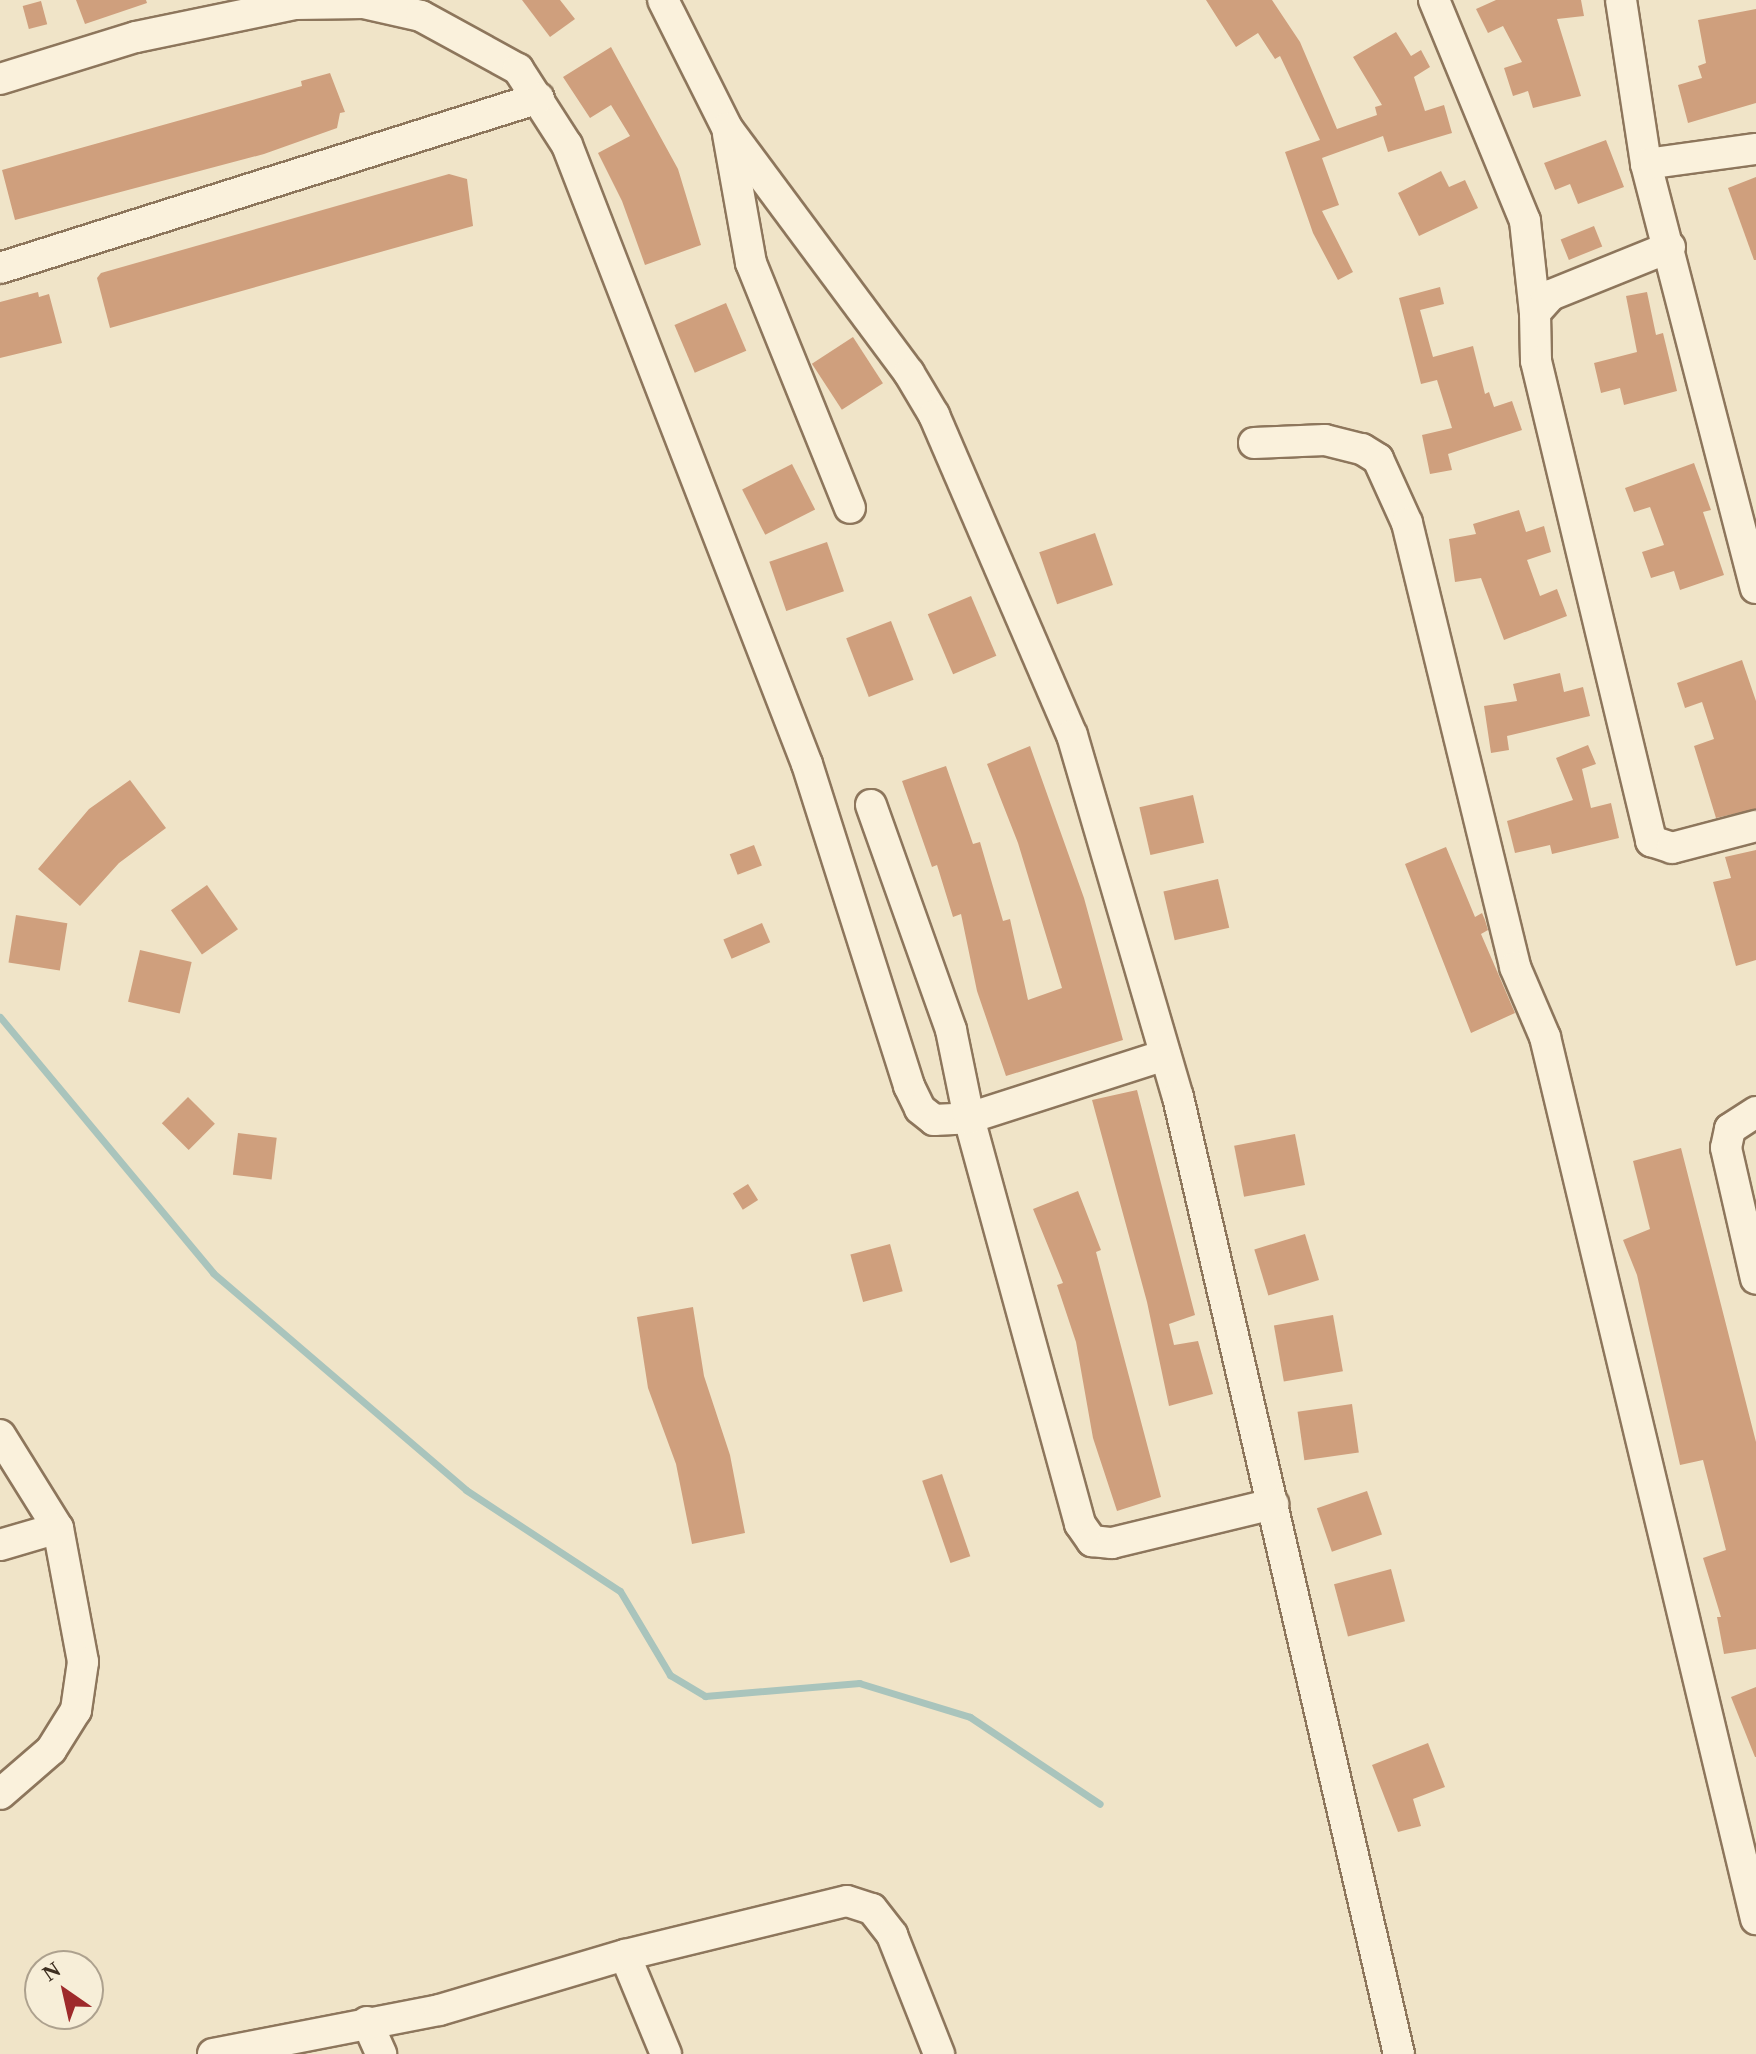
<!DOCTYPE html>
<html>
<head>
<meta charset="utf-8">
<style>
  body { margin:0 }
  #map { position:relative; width:1756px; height:2054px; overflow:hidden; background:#f0e4c8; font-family:Georgia,serif }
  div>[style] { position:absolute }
  .stream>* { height:7px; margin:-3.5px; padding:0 3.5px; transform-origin:3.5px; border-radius:3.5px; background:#a9c4bc }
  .building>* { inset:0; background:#cf9f7d; transform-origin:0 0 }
  .roads { filter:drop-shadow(2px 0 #8d765c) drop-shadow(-2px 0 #8d765c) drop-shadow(0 2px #8d765c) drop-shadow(0 -2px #8d765c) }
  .minor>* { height:30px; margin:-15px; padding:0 15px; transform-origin:15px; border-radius:15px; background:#faf1dc }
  span { translate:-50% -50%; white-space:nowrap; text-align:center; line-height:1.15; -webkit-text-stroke:6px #f7eed8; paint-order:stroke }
  .north { position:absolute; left:24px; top:1950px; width:80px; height:80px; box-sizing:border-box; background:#f7eed8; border:2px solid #ada18e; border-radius:50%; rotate:326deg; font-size:22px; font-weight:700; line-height:32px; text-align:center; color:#3d2e20 }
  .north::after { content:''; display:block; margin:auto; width:28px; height:36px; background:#9e2a2b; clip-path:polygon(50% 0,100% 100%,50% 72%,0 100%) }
</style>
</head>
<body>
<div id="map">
  <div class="stream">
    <i style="left:0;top:1017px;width:333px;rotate:50.2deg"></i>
    <i style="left:213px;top:1273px;width:333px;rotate:40.6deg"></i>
    <i style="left:466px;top:1490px;width:184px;rotate:33.3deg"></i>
    <i style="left:620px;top:1591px;width:98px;rotate:59.2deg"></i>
    <i style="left:670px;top:1675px;width:41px;rotate:31deg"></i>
    <i style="left:705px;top:1696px;width:155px;rotate:-4.8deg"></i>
    <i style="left:859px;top:1683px;width:116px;rotate:17deg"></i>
    <i style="left:970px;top:1717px;width:156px;rotate:33.8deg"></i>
  </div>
  <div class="building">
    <i style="clip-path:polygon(76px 0,146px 0,147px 3px,85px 24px)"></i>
    <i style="clip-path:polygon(522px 0,560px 0,575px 19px,550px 37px)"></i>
    <i style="clip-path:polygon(1206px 0,1272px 0,1300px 42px,1337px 129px,1377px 115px,1375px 107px,1382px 105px,1353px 57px,1396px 32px,1411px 56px,1421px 50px,1430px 67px,1414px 77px,1425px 111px,1444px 105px,1452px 133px,1388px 152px,1383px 136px,1322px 158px,1339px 205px,1322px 211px,1353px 272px,1338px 280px,1313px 233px,1285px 152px,1320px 140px,1280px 56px,1275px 59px,1258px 33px,1236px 47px)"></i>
    <i style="clip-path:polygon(1496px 0,1581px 0,1584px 16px,1557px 19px,1581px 96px,1533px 108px,1528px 91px,1513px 96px,1504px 68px,1522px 62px,1503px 26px,1488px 33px,1476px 9px)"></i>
    <i style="left:41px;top:1px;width:24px;height:19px;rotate:75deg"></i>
    <i style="clip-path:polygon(1756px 9px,1756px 103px,1688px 123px,1678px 85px,1702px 78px,1698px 66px,1706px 63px,1698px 20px)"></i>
    <i style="clip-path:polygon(611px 47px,678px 169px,701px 245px,645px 265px,622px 201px,598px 153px,630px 136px,611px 105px,590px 118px,563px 77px)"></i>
    <i style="clip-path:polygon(330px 73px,345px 112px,340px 113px,337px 128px,264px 154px,15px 220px,2px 170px,302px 86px,301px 81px)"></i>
    <i style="clip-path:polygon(1606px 140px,1624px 187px,1578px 204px,1570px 184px,1555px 190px,1544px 163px)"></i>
    <i style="clip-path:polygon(1441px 171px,1449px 187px,1465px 180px,1478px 208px,1419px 236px,1398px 193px)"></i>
    <i style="clip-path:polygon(449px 174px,467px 179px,473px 226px,110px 328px,97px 278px,101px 273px)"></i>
    <i style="clip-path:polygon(1756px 177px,1756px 260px,1754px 260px,1728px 188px)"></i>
    <i style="left:1594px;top:226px;width:22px;height:36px;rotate:68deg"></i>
    <i style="clip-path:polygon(1440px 287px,1444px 304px,1420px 310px,1433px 357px,1473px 346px,1485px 394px,1489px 392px,1494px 407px,1512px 401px,1522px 430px,1448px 454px,1452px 470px,1430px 474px,1422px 435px,1452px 428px,1437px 380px,1421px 384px,1399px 298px)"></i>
    <i style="clip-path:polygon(38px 292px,39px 297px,49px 294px,62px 343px,0 358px,0 302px)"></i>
    <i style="clip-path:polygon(1647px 292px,1656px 335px,1663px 333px,1677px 391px,1624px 405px,1620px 388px,1601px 393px,1594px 363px,1637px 352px,1626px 296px)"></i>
    <i style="left:726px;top:303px;width:52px;height:56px;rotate:67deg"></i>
    <i style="left:853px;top:337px;width:55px;height:49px;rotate:57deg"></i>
    <i style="clip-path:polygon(1694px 463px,1711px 510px,1703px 512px,1724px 575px,1680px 590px,1674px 571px,1651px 578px,1642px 552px,1664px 545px,1650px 507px,1634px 512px,1625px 488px)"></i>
    <i style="left:792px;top:464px;width:51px;height:56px;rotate:63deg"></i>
    <i style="clip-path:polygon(1519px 510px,1526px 532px,1544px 526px,1551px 552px,1527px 560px,1540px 596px,1557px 589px,1567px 616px,1504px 640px,1481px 578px,1455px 582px,1449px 539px,1476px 534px,1473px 524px)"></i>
    <i style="left:1095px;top:533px;width:55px;height:59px;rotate:71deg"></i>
    <i style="left:827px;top:542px;width:52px;height:61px;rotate:71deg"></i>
    <i style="left:971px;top:596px;width:65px;height:47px;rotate:67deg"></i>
    <i style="left:891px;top:621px;width:63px;height:48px;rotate:69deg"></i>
    <i style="clip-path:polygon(1742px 660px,1756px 701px,1756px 809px,1716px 818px,1694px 746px,1714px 739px,1702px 702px,1685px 708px,1677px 683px)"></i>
    <i style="clip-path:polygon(1560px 673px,1564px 692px,1583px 687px,1590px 716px,1507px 736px,1509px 750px,1491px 753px,1484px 706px,1517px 701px,1513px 684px)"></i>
    <i style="clip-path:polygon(1588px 745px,1596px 764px,1582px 769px,1591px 808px,1611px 803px,1619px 838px,1552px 854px,1550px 845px,1515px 853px,1507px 821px,1573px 800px,1556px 758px)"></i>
    <i style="clip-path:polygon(1030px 746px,1084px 898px,1123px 1040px,1006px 1076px,977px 991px,961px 914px,953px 917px,937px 865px,932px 867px,902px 781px,946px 766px,973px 844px,980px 842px,1003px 921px,1010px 919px,1028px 1000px,1062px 988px,1018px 843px,987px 764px)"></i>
    <i style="clip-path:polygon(130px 780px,166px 828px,119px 863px,80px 906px,38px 869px,89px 809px)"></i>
    <i style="left:1193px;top:795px;width:49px;height:55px;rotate:77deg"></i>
    <i style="left:754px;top:845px;width:22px;height:26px;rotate:69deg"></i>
    <i style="clip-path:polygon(1446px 847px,1475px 917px,1482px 913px,1485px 920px,1488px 930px,1481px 934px,1515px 1013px,1471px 1033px,1405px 864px)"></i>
    <i style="clip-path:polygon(1756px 850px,1756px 960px,1736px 966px,1713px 882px,1731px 878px,1725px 857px)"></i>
    <i style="left:1218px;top:879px;width:50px;height:56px;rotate:77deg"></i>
    <i style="left:207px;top:885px;width:54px;height:44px;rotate:55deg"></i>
    <i style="left:16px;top:915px;width:52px;height:48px;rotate:9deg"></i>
    <i style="left:762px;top:923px;width:21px;height:42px;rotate:67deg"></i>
    <i style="left:140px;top:950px;width:53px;height:53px;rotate:13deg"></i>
    <i style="clip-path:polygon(1137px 1090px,1195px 1315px,1169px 1324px,1174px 1345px,1198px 1341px,1213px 1394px,1169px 1406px,1147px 1302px,1092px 1100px)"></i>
    <i style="left:188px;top:1097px;width:38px;height:37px;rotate:45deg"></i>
    <i style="left:238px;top:1133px;width:39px;height:42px;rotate:7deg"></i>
    <i style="left:1295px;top:1134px;width:52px;height:62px;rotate:79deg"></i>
    <i style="clip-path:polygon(1681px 1148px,1756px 1442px,1756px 1649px,1724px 1654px,1717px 1617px,1721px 1617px,1703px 1558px,1726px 1550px,1703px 1460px,1680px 1465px,1637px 1275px,1623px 1240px,1650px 1229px,1633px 1161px)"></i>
    <i style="left:748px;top:1184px;width:19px;height:18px;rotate:58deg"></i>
    <i style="clip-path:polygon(1078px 1191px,1101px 1250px,1096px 1252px,1161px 1497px,1117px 1511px,1093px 1438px,1076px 1342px,1057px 1285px,1063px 1283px,1033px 1209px)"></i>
    <i style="left:1305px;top:1234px;width:48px;height:53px;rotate:73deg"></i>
    <i style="left:890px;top:1244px;width:49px;height:41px;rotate:75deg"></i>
    <i style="clip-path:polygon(693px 1307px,704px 1376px,730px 1455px,745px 1533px,692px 1544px,676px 1464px,648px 1388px,637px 1317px)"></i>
    <i style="left:1333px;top:1315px;width:57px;height:60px;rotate:80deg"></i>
    <i style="left:1352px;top:1404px;width:49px;height:55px;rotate:82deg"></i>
    <i style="left:942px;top:1474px;width:87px;height:21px;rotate:71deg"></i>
    <i style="left:1367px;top:1491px;width:46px;height:53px;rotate:71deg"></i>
    <i style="left:1391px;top:1569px;width:54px;height:59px;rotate:75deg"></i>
    <i style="clip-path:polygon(1756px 1687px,1756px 1757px,1755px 1757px,1731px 1697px)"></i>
    <i style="clip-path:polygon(1428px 1743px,1445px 1787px,1413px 1799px,1421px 1826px,1398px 1832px,1372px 1765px)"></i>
  </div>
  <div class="roads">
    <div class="minor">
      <i style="left:663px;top:0;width:143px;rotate:63.4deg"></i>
      <i style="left:727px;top:128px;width:305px;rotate:53.4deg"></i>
      <i style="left:909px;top:373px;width:49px;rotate:59.2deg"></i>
      <i style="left:934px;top:415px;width:348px;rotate:66.7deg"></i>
      <i style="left:1072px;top:735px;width:377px;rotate:73.7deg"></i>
      <i style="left:1178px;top:1097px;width:982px;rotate:77deg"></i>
      <i style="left:1434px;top:0;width:239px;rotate:67.6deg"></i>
      <i style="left:1525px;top:221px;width:93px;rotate:83.8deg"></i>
      <i style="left:1621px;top:0;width:166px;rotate:81.3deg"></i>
      <i style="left:1646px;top:164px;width:438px;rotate:75.5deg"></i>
      <i style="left:0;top:79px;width:142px;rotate:-17.2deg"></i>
      <i style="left:136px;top:37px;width:162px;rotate:-11.7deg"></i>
      <i style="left:295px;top:4px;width:69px;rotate:-0.8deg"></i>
      <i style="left:364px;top:3px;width:58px;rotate:12.8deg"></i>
      <i style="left:421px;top:16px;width:111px;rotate:28.7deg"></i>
      <i style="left:518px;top:69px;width:90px;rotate:57.2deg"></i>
      <i style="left:567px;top:145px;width:664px;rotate:68.81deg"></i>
      <i style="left:807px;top:764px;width:338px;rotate:72.4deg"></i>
      <i style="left:909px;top:1086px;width:25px;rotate:64deg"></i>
      <i style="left:920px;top:1109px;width:18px;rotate:38deg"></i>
      <i style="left:934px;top:1120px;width:35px;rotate:-3deg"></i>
      <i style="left:969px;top:1118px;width:421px;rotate:74.7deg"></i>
      <i style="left:1080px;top:1524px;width:21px;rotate:55deg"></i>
      <i style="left:1092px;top:1541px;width:20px;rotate:6deg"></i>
      <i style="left:1112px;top:1543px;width:166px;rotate:-13.6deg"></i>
      <i style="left:728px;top:134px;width:131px;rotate:79.9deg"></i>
      <i style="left:751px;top:263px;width:264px;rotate:68deg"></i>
      <i style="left:1646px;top:164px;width:111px;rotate:-7.8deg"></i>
      <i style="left:1670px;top:247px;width:128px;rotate:158deg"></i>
      <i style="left:1551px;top:295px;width:24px;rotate:132deg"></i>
      <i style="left:1535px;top:313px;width:48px;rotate:88.8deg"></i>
      <i style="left:1536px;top:361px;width:494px;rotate:76.5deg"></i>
      <i style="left:1651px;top:841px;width:22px;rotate:18deg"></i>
      <i style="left:1672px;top:848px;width:87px;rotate:-14.7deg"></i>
      <i style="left:0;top:268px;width:565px;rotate:-17.51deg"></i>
      <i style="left:1254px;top:443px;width:71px;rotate:-2.4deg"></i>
      <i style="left:1325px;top:440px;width:38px;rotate:14deg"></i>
      <i style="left:1362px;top:449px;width:19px;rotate:32deg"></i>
      <i style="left:1378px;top:459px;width:70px;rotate:65.6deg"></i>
      <i style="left:1407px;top:523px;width:457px;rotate:76.3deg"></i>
      <i style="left:1515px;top:967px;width:76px;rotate:66.8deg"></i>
      <i style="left:1545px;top:1037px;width:907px;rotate:76.55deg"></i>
      <i style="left:871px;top:805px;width:239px;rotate:70.4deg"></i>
      <i style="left:951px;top:1030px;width:90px;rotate:78.4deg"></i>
      <i style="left:969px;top:1118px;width:206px;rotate:-17.8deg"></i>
      <i style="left:1756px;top:1112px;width:31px;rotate:147deg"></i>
      <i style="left:1730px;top:1129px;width:19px;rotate:102deg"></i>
      <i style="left:1726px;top:1148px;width:134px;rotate:77.1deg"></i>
      <i style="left:0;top:1435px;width:110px;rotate:58.1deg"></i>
      <i style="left:58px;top:1528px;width:136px;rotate:79.4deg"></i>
      <i style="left:83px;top:1662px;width:49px;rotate:98.3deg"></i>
      <i style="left:76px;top:1710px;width:47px;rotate:122deg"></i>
      <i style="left:51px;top:1750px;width:67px;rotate:139.2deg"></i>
      <i style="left:0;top:1545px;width:60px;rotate:-16.3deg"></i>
      <i style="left:625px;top:1955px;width:107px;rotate:67.5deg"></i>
      <i style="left:367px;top:2022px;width:35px;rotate:66deg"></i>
      <i style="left:213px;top:2054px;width:230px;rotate:-11deg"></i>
      <i style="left:439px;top:2010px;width:194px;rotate:-16.5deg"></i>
      <i style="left:625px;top:1955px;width:228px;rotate:-13.7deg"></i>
      <i style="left:847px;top:1901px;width:26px;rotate:18deg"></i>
      <i style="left:872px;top:1909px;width:33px;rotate:52deg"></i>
      <i style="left:892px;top:1935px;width:128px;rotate:68.4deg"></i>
    </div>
  </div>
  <div class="north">N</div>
</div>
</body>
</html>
